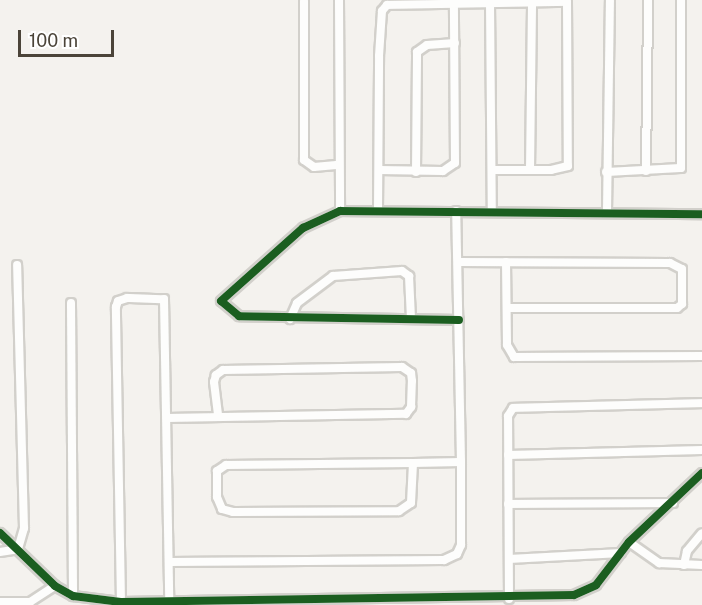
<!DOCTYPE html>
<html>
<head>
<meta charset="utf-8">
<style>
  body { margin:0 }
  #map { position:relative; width:702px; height:605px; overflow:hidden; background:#f4f2ee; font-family:"Public Sans",sans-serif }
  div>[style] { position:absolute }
  .roads { filter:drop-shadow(2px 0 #d2d0cb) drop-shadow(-2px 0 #d2d0cb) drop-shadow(0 2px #d2d0cb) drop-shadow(0 -2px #d2d0cb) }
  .minor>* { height:8px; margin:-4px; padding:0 4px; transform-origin:4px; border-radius:4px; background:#fdfdfc }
  .cycleway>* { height:8px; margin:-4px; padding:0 4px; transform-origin:4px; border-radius:4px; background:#1b5e20 }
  span { translate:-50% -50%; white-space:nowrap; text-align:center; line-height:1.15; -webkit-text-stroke:6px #fff; paint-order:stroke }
  .scale { position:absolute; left:18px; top:30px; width:96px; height:27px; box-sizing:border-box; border:3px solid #4b4439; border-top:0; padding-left:8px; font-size:18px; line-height:21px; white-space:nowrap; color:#4b4439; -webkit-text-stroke:4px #fff; paint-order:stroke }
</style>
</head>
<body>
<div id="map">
  <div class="roads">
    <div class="minor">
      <i style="left:339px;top:0;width:211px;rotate:89.7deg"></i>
      <i style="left:304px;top:1px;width:159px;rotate:90deg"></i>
      <i style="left:304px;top:160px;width:12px;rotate:35deg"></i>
      <i style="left:314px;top:167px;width:25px;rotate:-5deg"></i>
      <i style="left:490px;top:3px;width:209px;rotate:89.5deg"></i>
      <i style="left:379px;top:170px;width:64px;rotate:0.9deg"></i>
      <i style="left:443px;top:171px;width:14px;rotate:-34deg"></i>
      <i style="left:455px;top:163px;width:160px;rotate:-90.4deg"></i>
      <i style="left:530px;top:170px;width:167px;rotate:-89.3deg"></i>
      <i style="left:646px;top:171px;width:171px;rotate:-89.3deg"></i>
      <i style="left:416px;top:172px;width:120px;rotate:-89.5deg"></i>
      <i style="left:417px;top:52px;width:12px;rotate:-35deg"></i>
      <i style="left:427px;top:45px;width:28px;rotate:-4deg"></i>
      <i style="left:606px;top:172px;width:75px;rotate:-3.1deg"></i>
      <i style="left:681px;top:168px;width:168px;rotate:-90deg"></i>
      <i style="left:378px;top:211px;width:155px;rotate:-89.6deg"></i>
      <i style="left:379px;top:56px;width:45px;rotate:-86.2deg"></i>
      <i style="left:382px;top:11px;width:8px;rotate:-50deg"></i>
      <i style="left:387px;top:5px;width:180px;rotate:-1deg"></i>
      <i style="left:567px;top:2px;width:164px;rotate:89.7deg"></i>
      <i style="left:568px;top:166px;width:17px;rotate:167deg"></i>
      <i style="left:551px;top:170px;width:58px;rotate:180deg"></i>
      <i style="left:607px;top:211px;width:211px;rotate:-89.2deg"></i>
      <i style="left:458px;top:262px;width:212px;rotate:0.3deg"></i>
      <i style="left:670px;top:263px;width:13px;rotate:27deg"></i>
      <i style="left:682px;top:269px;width:35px;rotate:90deg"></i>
      <i style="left:682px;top:304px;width:6px;rotate:141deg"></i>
      <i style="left:677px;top:308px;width:169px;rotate:180deg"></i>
      <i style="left:506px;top:262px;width:83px;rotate:89.3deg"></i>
      <i style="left:507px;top:345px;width:14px;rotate:60deg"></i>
      <i style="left:514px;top:357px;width:188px;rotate:-0.3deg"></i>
      <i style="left:71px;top:303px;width:293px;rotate:89.6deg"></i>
      <i style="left:290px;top:319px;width:17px;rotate:-66deg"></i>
      <i style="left:297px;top:303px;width:45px;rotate:-36.9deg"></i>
      <i style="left:333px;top:276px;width:69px;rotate:-4.1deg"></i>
      <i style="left:402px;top:271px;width:9px;rotate:36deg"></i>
      <i style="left:409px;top:276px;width:43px;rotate:87.3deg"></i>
      <i style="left:459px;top:320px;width:220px;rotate:-179deg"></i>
      <i style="left:239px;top:316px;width:23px;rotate:-140deg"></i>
      <i style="left:221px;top:301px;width:110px;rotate:-41.7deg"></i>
      <i style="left:303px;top:228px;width:41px;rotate:-24.7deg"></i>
      <i style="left:340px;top:211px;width:362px;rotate:0.5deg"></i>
      <i style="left:167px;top:418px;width:239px;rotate:-1deg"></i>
      <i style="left:406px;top:414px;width:9px;rotate:-54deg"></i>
      <i style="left:411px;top:407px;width:26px;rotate:-88deg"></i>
      <i style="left:412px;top:381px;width:8px;rotate:-97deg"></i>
      <i style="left:411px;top:373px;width:11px;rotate:-146deg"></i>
      <i style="left:402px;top:367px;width:179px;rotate:179deg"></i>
      <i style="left:223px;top:370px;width:9px;rotate:144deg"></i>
      <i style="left:216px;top:375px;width:7px;rotate:106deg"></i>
      <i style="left:214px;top:382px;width:35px;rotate:83deg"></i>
      <i style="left:508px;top:455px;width:194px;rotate:-1.5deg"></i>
      <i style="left:413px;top:463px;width:187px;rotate:179.4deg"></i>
      <i style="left:226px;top:465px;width:11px;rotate:146deg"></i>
      <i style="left:217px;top:471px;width:26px;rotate:90deg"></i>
      <i style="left:217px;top:497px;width:13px;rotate:67deg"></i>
      <i style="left:222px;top:509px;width:11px;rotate:15deg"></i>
      <i style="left:233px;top:512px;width:166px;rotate:-0.3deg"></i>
      <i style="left:399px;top:511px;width:14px;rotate:-34deg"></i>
      <i style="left:411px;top:503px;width:40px;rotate:-87.1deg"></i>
      <i style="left:413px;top:463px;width:48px;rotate:-1.2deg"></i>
      <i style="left:508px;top:504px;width:165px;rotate:-0.3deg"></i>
      <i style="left:0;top:533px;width:76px;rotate:43.9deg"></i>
      <i style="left:55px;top:586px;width:21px;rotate:29deg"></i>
      <i style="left:73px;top:596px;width:48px;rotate:7.1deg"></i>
      <i style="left:121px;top:602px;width:453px;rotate:-0.9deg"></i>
      <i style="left:574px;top:595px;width:24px;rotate:-24deg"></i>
      <i style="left:596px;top:585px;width:54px;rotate:-52.5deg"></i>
      <i style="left:629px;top:542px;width:100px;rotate:-43.4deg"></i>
      <i style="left:629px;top:542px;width:37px;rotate:35deg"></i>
      <i style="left:659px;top:563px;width:43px;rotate:2.7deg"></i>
      <i style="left:0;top:552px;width:18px;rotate:-9deg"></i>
      <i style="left:18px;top:549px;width:22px;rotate:-74deg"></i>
      <i style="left:24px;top:528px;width:263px;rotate:-91.5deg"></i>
      <i style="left:509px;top:559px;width:112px;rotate:-3.1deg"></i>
      <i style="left:169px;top:562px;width:275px;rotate:-0.4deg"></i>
      <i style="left:444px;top:560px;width:14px;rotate:-25deg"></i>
      <i style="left:457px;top:554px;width:10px;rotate:-66deg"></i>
      <i style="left:461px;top:545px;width:83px;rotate:-90deg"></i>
      <i style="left:461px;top:462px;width:251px;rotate:-91.1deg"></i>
      <i style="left:684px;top:565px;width:14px;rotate:-78deg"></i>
      <i style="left:687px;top:551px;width:23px;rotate:-50deg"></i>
      <i style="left:509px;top:599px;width:183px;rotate:-90.3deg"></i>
      <i style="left:508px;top:416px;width:9px;rotate:-58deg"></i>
      <i style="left:513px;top:408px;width:189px;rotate:-1.5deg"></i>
      <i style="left:0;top:602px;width:30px"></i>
      <i style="left:30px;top:602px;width:30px;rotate:-33deg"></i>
      <i style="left:121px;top:602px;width:295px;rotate:-91deg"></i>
      <i style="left:116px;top:307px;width:6px;rotate:-72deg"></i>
      <i style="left:118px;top:301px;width:9px;rotate:-18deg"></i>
      <i style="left:127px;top:298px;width:37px;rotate:2deg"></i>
      <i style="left:164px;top:299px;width:301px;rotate:89deg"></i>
    </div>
  </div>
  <div class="cycleway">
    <i style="left:459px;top:320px;width:220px;rotate:-179deg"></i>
    <i style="left:239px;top:316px;width:23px;rotate:-140deg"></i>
    <i style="left:221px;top:301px;width:110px;rotate:-41.7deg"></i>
    <i style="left:303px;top:228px;width:41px;rotate:-24.7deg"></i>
    <i style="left:340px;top:211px;width:362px;rotate:0.5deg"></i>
    <i style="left:0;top:533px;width:76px;rotate:43.9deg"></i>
    <i style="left:55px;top:586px;width:21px;rotate:29deg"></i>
    <i style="left:73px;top:596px;width:48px;rotate:7.1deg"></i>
    <i style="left:121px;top:602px;width:453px;rotate:-0.9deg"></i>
    <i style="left:574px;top:595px;width:24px;rotate:-24deg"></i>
    <i style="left:596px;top:585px;width:54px;rotate:-52.5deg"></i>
    <i style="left:629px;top:542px;width:100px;rotate:-43.4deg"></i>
  </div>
  <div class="scale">100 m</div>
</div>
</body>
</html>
